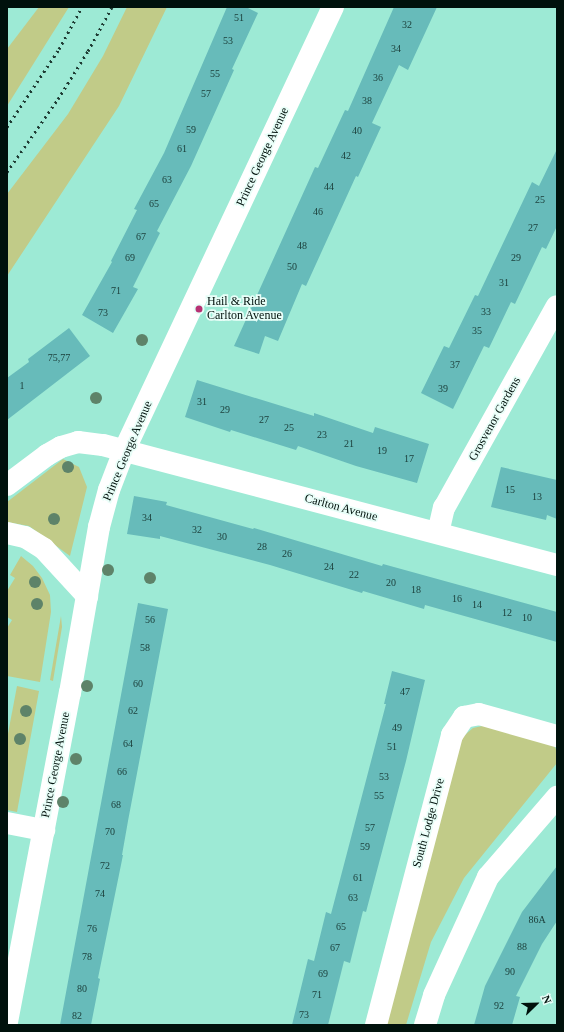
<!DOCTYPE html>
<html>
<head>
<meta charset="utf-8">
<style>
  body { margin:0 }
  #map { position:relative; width:564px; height:1032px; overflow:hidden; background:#9dead5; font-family:Georgia,serif }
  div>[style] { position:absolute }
  .green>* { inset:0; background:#c1cb88 }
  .building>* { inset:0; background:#67bbba }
  .minor>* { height:22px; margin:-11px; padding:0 11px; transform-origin:11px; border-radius:11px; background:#fff }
  .rail>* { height:3px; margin-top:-1.5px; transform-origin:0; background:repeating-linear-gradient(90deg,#1e3b33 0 2px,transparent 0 6px) }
  .trees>* { width:12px; height:12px; margin:-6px; border-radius:50%; background:#5e8369 }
  .dots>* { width:11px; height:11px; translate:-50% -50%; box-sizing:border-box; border:2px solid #e8fef8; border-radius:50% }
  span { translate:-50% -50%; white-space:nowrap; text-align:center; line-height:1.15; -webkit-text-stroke:3.5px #e8fef8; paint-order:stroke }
  .number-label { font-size:10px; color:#1a3c38 }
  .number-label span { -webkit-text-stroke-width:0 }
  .street-label { font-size:12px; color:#00110c }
  .poi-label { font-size:12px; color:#00110c }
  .left { translate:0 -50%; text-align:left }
  .frame { position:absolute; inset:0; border:8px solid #00110c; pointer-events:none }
  .north { position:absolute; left:516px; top:984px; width:40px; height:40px; -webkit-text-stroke:3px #e8fef8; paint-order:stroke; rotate:67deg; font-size:11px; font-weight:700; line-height:16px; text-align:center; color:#00110c }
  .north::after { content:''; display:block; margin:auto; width:14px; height:18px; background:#00110c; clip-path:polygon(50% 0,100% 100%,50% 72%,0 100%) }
</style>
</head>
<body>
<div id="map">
  <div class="green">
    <i style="clip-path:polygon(39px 7px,69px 7px,7px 106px,7px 49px)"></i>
    <i style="clip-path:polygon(127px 7px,167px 7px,119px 106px,7px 276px,7px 194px,68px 114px,103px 56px)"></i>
    <i style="clip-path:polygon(63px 459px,79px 467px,87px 487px,70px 556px,29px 526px,7px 522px,7px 502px)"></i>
    <i style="clip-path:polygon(21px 556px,33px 566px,42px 578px,50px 595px,51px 612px,40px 682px,7px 676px,7px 628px,12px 620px,7px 617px,7px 591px,15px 578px,10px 575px)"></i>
    <i style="clip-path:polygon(61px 616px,62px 627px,53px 681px,50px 680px)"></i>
    <i style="clip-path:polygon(17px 686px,39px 691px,17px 812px,7px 810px,7px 739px)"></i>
    <i style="clip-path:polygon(487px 725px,552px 744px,557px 750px,557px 763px,464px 878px,431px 942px,406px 1025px,386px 1025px,460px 739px,473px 728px)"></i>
  </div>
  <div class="building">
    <i style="clip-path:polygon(227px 7px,246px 7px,258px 13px,232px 69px,234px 70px,191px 166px,157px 231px,160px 233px,133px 287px,138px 289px,113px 333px,82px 315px,112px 262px,111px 261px,137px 210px,134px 209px,164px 153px)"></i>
    <i style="clip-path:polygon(394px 7px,437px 7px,408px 70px,399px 65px,372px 123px,381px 127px,358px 177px,356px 176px,306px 286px,302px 284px,278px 341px,265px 336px,259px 354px,234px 346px,315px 167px,318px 168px,345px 110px,348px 111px)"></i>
    <i style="clip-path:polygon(557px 149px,557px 226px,546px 249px,542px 247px,515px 304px,511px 302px,489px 348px,484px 346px,453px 409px,421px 393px,444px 346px,449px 348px,475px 295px,478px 296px,532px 182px,539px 186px)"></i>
    <i style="clip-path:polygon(69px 328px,90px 356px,7px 420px,7px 378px,29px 362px,28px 359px)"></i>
    <i style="clip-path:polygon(197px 380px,314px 416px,314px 413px,373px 433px,375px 427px,429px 444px,417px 483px,356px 466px,298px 446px,296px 450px,231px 430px,230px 432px,185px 417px)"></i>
    <i style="clip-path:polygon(501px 467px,557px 480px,557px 519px,547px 515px,546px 520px,491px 507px)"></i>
    <i style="clip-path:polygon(134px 496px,167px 502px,166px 505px,253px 529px,254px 528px,382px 566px,383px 564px,557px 612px,557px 642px,425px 605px,424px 609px,363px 591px,362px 593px,270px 565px,160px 536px,160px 539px,127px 534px)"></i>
    <i style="clip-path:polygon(138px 603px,168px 609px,128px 821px,122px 855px,123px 855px,98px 978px,100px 979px,91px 1025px,60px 1025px)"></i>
    <i style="clip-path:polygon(392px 671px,425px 680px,406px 761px,366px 912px,363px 911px,350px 963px,344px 961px,328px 1025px,292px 1025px,308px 959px,314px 961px,326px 912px,331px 914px,386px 704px,384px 704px)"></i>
    <i style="clip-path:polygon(557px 866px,557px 921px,542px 944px,516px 996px,520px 997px,512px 1025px,474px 1025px,485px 986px,522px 912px)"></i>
  </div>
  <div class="minor">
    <i style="left:7px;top:485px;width:50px;rotate:-36.9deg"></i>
    <i style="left:47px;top:455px;width:16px;rotate:-30deg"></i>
    <i style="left:61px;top:447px;width:18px;rotate:-16deg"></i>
    <i style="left:78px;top:442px;width:25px;rotate:7deg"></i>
    <i style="left:103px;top:445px;width:470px;rotate:14.8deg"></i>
    <i style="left:7px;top:533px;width:18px;rotate:13deg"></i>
    <i style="left:25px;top:537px;width:22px;rotate:32deg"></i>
    <i style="left:44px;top:549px;width:64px;rotate:47.5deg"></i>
    <i style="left:438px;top:533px;width:26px;rotate:-77deg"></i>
    <i style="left:444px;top:508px;width:231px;rotate:-60.8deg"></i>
    <i style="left:7px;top:823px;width:38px;rotate:11deg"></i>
    <i style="left:7px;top:1022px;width:335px;rotate:-79.2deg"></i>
    <i style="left:70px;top:693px;width:169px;rotate:-80.1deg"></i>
    <i style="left:99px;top:527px;width:38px;rotate:-75deg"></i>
    <i style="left:109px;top:490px;width:42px;rotate:-69deg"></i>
    <i style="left:124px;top:451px;width:491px;rotate:-64.8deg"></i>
    <i style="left:376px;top:1025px;width:300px;rotate:-75.3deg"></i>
    <i style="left:452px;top:735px;width:22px;rotate:-56deg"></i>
    <i style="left:464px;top:717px;width:15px;rotate:-11deg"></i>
    <i style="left:479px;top:714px;width:81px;rotate:15.8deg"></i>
    <i style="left:425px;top:1025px;width:31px;rotate:-73deg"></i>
    <i style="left:434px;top:995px;width:130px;rotate:-65.4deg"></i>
    <i style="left:488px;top:877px;width:106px;rotate:-49.2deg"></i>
  </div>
  <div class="rail">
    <i style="left:7px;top:127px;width:94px;rotate:-56.3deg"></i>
    <i style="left:59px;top:49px;width:48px;rotate:-61.3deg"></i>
    <i style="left:7px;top:172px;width:89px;rotate:-55.1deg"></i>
    <i style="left:58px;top:99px;width:57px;rotate:-58deg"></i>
    <i style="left:88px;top:51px;width:50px;rotate:-61.4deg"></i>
  </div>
  <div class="trees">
    <i style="left:142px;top:340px"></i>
    <i style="left:96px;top:398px"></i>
    <i style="left:68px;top:467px"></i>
    <i style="left:54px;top:519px"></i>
    <i style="left:108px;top:570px"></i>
    <i style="left:150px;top:578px"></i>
    <i style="left:35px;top:582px"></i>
    <i style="left:37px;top:604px"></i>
    <i style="left:87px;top:686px"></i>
    <i style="left:26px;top:711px"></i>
    <i style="left:20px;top:739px"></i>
    <i style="left:76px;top:759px"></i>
    <i style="left:63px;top:802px"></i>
  </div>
  <div class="dots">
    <i style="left:199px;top:309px;background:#b73173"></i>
  </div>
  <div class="number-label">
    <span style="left:239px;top:18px">51</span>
    <span style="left:407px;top:25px">32</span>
    <span style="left:228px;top:41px">53</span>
    <span style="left:396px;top:49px">34</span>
    <span style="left:215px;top:74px">55</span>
    <span style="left:378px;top:78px">36</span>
    <span style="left:206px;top:94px">57</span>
    <span style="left:367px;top:101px">38</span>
    <span style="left:191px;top:130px">59</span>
    <span style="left:357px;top:131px">40</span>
    <span style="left:182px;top:149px">61</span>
    <span style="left:346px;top:156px">42</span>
    <span style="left:167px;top:180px">63</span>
    <span style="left:329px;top:187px">44</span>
    <span style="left:540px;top:200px">25</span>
    <span style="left:154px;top:204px">65</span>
    <span style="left:318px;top:212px">46</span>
    <span style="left:533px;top:228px">27</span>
    <span style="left:141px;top:237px">67</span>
    <span style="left:302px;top:246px">48</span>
    <span style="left:130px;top:258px">69</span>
    <span style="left:516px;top:258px">29</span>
    <span style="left:292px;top:267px">50</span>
    <span style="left:504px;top:283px">31</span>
    <span style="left:116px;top:291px">71</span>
    <span style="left:486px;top:312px">33</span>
    <span style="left:103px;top:313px">73</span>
    <span style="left:477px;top:331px">35</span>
    <span style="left:59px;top:358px">75,77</span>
    <span style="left:455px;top:365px">37</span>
    <span style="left:22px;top:386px">1</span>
    <span style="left:443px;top:389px">39</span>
    <span style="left:202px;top:402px">31</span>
    <span style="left:225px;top:410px">29</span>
    <span style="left:264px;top:420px">27</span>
    <span style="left:289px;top:428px">25</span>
    <span style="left:322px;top:435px">23</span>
    <span style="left:349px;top:444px">21</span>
    <span style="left:382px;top:451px">19</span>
    <span style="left:409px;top:459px">17</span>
    <span style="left:510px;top:490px">15</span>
    <span style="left:537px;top:497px">13</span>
    <span style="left:147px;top:518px">34</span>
    <span style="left:197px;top:530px">32</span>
    <span style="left:222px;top:537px">30</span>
    <span style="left:262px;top:547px">28</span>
    <span style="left:287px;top:554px">26</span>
    <span style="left:329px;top:567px">24</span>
    <span style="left:354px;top:575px">22</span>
    <span style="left:391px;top:583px">20</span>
    <span style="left:416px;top:590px">18</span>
    <span style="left:457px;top:599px">16</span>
    <span style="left:477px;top:605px">14</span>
    <span style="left:507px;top:613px">12</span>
    <span style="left:527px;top:618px">10</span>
    <span style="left:150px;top:620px">56</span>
    <span style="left:145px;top:648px">58</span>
    <span style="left:138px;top:684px">60</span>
    <span style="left:405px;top:692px">47</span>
    <span style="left:133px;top:711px">62</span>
    <span style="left:397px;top:728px">49</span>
    <span style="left:128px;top:744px">64</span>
    <span style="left:392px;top:747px">51</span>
    <span style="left:122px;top:772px">66</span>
    <span style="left:384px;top:777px">53</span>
    <span style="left:379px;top:796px">55</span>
    <span style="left:116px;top:805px">68</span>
    <span style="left:370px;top:828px">57</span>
    <span style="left:110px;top:832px">70</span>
    <span style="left:365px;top:847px">59</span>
    <span style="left:105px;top:866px">72</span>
    <span style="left:358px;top:878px">61</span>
    <span style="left:100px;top:894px">74</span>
    <span style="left:353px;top:898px">63</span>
    <span style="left:537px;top:920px">86A</span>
    <span style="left:341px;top:927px">65</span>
    <span style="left:92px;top:929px">76</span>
    <span style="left:522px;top:947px">88</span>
    <span style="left:335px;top:948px">67</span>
    <span style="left:87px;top:957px">78</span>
    <span style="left:510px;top:972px">90</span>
    <span style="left:323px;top:974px">69</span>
    <span style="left:82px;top:989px">80</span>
    <span style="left:317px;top:995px">71</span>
    <span style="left:499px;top:1006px">92</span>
    <span style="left:304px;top:1015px">73</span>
    <span style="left:77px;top:1016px">82</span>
  </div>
  <div class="street-label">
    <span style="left:263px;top:157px;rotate:-65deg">Prince George Avenue</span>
    <span style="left:495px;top:419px;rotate:-61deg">Grosvenor Gardens</span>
    <span style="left:128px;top:451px;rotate:-67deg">Prince George Avenue</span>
    <span style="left:341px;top:508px;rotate:15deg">Carlton Avenue</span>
    <span style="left:56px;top:765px;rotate:-79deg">Prince George Avenue</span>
    <span style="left:429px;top:823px;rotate:-75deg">South Lodge Drive</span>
  </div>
  <div class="poi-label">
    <span class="left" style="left:207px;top:309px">Hail &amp; Ride<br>Carlton Avenue</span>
  </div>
  <div class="frame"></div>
  <div class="north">N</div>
</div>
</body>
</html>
